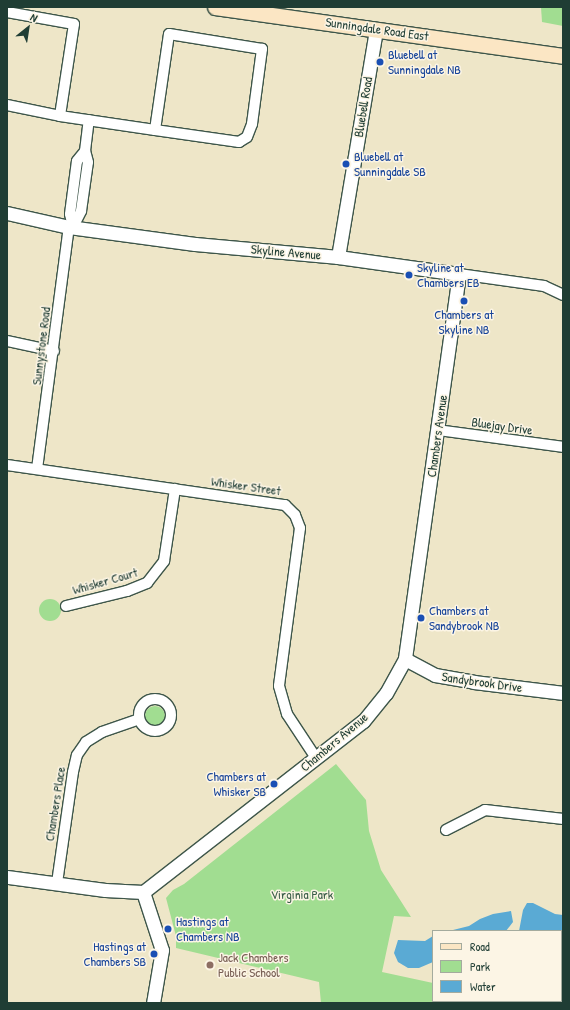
<!DOCTYPE html>
<html>
<head>
<meta charset="utf-8">
<style>
  body { margin:0 }
  #map { position:relative; width:570px; height:1010px; overflow:hidden; background:#eee6c8; font-family:"Patrick Hand",sans-serif }
  div>[style] { position:absolute }
  .green>* { inset:0; background:#a1dd91 }
  .round { border-radius:50% }
  .water>* { inset:0; background:#5aaad4 }
  .roads { filter:drop-shadow(1px 0 #3e564a) drop-shadow(-1px 0 #3e564a) drop-shadow(0 1px #3e564a) drop-shadow(0 -1px #3e564a) }
  .minor>* { height:10px; margin:-5px; padding:0 5px; transform-origin:5px; border-radius:5px; background:#fff }
  .minor>.ring { margin:-5px; padding:0; box-sizing:content-box; background:none; border:10px solid #fff; border-radius:50% }
  .tertiary>* { height:13px; margin:-6.5px; padding:0 6.5px; transform-origin:6.5px; border-radius:6.5px; background:#fff }
  .secondary>* { height:15px; margin:-7.5px; padding:0 7.5px; transform-origin:7.5px; border-radius:7.5px; background:#fbe6c4 }
  .dots>* { width:11px; height:11px; translate:-50% -50%; box-sizing:border-box; border:2px solid #fcf5e5; border-radius:50% }
  span { translate:-50% -50%; white-space:nowrap; text-align:center; line-height:1.15; -webkit-text-stroke:3px #fcf5e5; paint-order:stroke }
  .street-label { font-size:13px; color:#1f3d34 }
  .transit-label { font-size:13px; color:#164399 }
  .left { translate:0 -50%; text-align:left }
  .right { translate:-100% -50%; text-align:right }
  .park-label { font-size:13px; color:#395d47 }
  .education-label { font-size:13px; color:#785e54 }
  .frame { position:absolute; inset:0; border:8px solid #1f3d34; pointer-events:none }
  .legend { position:absolute; left:432px; top:930px; width:130px; height:72px; box-sizing:border-box; background:#fcf5e5; border:1px solid #a4ab9e; margin:0; padding:5px 7px; list-style:none; font-size:12px; color:#1f3d34 }
  .legend li { display:flex; align-items:center; gap:8px; height:20px }
  .legend b { width:20px; border:1px solid #a4ab9e }
  .north { position:absolute; left:8px; top:8px; width:40px; height:40px; -webkit-text-stroke:3px #fcf5e5; paint-order:stroke; rotate:30deg; font-size:11px; font-weight:700; line-height:16px; text-align:center; color:#1f3d34 }
  .north::after { content:''; display:block; margin:auto; width:14px; height:18px; background:#1f3d34; clip-path:polygon(50% 0,100% 100%,50% 72%,0 100%) }
</style>
</head>
<body>
<div id="map">
  <div class="green">
    <i style="clip-path:polygon(541px 7px,563px 7px,563px 26px,542px 22px)"></i>
    <i class="round" style="left:39px;top:599px;width:22px;height:22px"></i>
    <i class="round" style="left:145px;top:706px;width:20px;height:20px"></i>
    <i style="clip-path:polygon(336px 764px,366px 800px,369px 831px,381px 870px,411px 917px,394px 916px,382px 972px,433px 983px,433px 1001px,514px 1001px,523px 1003px,321px 1003px,319px 982px,176px 948px,176px 936px,166px 898px,173px 890px,184px 884px)"></i>
  </div>
  <div class="water">
    <i style="clip-path:polygon(527px 903px,533px 903px,555px 914px,563px 915px,563px 995px,561px 995px,561px 931px,519px 931px,523px 910px)"></i>
    <i style="clip-path:polygon(511px 911px,513px 922px,506px 931px,449px 931px,469px 926px,480px 919px,493px 914px)"></i>
    <i style="clip-path:polygon(433px 936px,433px 962px,419px 968px,408px 968px,398px 962px,394px 953px,398px 940px,425px 941px)"></i>
  </div>
  <div class="roads">
    <div class="minor">
      <i style="left:7px;top:12px;width:68px;rotate:10.2deg"></i>
      <i style="left:74px;top:24px;width:93px;rotate:98.7deg"></i>
      <i style="left:7px;top:105px;width:54px;rotate:11.7deg"></i>
      <i style="left:60px;top:116px;width:96px;rotate:8.4deg"></i>
      <i style="left:155px;top:130px;width:85px;rotate:8.1deg"></i>
      <i style="left:239px;top:142px;width:9px;rotate:-32deg"></i>
      <i style="left:247px;top:137px;width:14px;rotate:-69deg"></i>
      <i style="left:252px;top:124px;width:76px;rotate:-82.4deg"></i>
      <i style="left:262px;top:49px;width:94px;rotate:-170.8deg"></i>
      <i style="left:169px;top:34px;width:97px;rotate:98.3deg"></i>
      <i style="left:73px;top:227px;width:18px;rotate:-63deg"></i>
      <i style="left:81px;top:211px;width:49px;rotate:-81.9deg"></i>
      <i style="left:88px;top:162px;width:11px;rotate:-105deg"></i>
      <i style="left:85px;top:151px;width:31px;rotate:-83deg"></i>
      <i style="left:73px;top:227px;width:13px;rotate:-103deg"></i>
      <i style="left:70px;top:214px;width:53px;rotate:-82.5deg"></i>
      <i style="left:77px;top:161px;width:13px;rotate:-51deg"></i>
      <i style="left:459px;top:274px;width:86px;rotate:8deg"></i>
      <i style="left:544px;top:286px;width:21px;rotate:25deg"></i>
      <i style="left:7px;top:341px;width:48px;rotate:12deg"></i>
      <i style="left:438px;top:430px;width:126px;rotate:7.7deg"></i>
      <i style="left:7px;top:465px;width:281px;rotate:8.2deg"></i>
      <i style="left:285px;top:505px;width:14px;rotate:45deg"></i>
      <i style="left:295px;top:515px;width:14px;rotate:69deg"></i>
      <i style="left:300px;top:528px;width:159px;rotate:97.6deg"></i>
      <i style="left:279px;top:686px;width:29px;rotate:74deg"></i>
      <i style="left:287px;top:714px;width:53px;rotate:56.6deg"></i>
      <i style="left:37px;top:469px;width:244px;rotate:-82.5deg"></i>
      <i style="left:66px;top:606px;width:63px;rotate:-13.8deg"></i>
      <i style="left:127px;top:591px;width:22px;rotate:-22deg"></i>
      <i style="left:147px;top:583px;width:28px;rotate:-52deg"></i>
      <i style="left:164px;top:561px;width:73px;rotate:-81.3deg"></i>
      <i class="ring" style="left:139px;top:699px;width:22px;height:22px"></i>
      <i style="left:446px;top:830px;width:44px;rotate:-27.1deg"></i>
      <i style="left:485px;top:810px;width:79px;rotate:6.6deg"></i>
      <i style="left:57px;top:883px;width:112px;rotate:-81.8deg"></i>
      <i style="left:73px;top:772px;width:17px;rotate:-77deg"></i>
      <i style="left:77px;top:755px;width:16px;rotate:-55deg"></i>
      <i style="left:86px;top:742px;width:19px;rotate:-32deg"></i>
      <i style="left:102px;top:732px;width:39px;rotate:-19deg"></i>
    </div>
    <div class="tertiary">
      <i style="left:7px;top:213px;width:64px;rotate:12.7deg"></i>
      <i style="left:69px;top:227px;width:127px;rotate:7.7deg"></i>
      <i style="left:195px;top:244px;width:144px;rotate:5.2deg"></i>
      <i style="left:338px;top:257px;width:122px;rotate:8deg"></i>
      <i style="left:459px;top:274px;width:389px;rotate:98deg"></i>
      <i style="left:405px;top:659px;width:39px;rotate:119deg"></i>
      <i style="left:386px;top:693px;width:36px;rotate:129deg"></i>
      <i style="left:363px;top:721px;width:279px;rotate:142.1deg"></i>
      <i style="left:143px;top:892px;width:38px;rotate:-177deg"></i>
      <i style="left:105px;top:890px;width:99px;rotate:-172.4deg"></i>
      <i style="left:338px;top:257px;width:231px;rotate:-80.5deg"></i>
      <i style="left:405px;top:659px;width:34px;rotate:28deg"></i>
      <i style="left:435px;top:675px;width:40px;rotate:10deg"></i>
      <i style="left:474px;top:682px;width:90px;rotate:7deg"></i>
      <i style="left:143px;top:892px;width:61px;rotate:71.9deg"></i>
      <i style="left:162px;top:950px;width:54px;rotate:99.6deg"></i>
    </div>
    <div class="secondary">
      <i style="left:215px;top:7px;width:351px;rotate:8deg"></i>
    </div>
  </div>
  <div class="dots">
    <i style="left:380px;top:62px;background:#1a4fb4"></i>
    <i style="left:346px;top:164px;background:#1a4fb4"></i>
    <i style="left:409px;top:275px;background:#1a4fb4"></i>
    <i style="left:464px;top:301px;background:#1a4fb4"></i>
    <i style="left:421px;top:618px;background:#1a4fb4"></i>
    <i style="left:274px;top:784px;background:#1a4fb4"></i>
    <i style="left:168px;top:929px;background:#1a4fb4"></i>
    <i style="left:154px;top:954px;background:#1a4fb4"></i>
    <i style="left:210px;top:965px;background:#8d6e63"></i>
  </div>
  <div class="street-label">
    <span style="left:377px;top:29px;rotate:8deg">Sunningdale Road East</span>
    <span style="left:363px;top:107px;rotate:-81deg">Bluebell Road</span>
    <span style="left:286px;top:252px;rotate:5deg">Skyline Avenue</span>
    <span style="left:41px;top:346px;rotate:-83deg">Sunnystone Road</span>
    <span style="left:502px;top:426px;rotate:8deg">Bluejay Drive</span>
    <span style="left:437px;top:436px;rotate:-82deg">Chambers Avenue</span>
    <span style="left:246px;top:486px;rotate:8deg">Whisker Street</span>
    <span style="left:105px;top:581px;rotate:-16deg">Whisker Court</span>
    <span style="left:482px;top:682px;rotate:8deg">Sandybrook Drive</span>
    <span style="left:334px;top:742px;rotate:-40deg">Chambers Avenue</span>
    <span style="left:55px;top:804px;rotate:-81deg">Chambers Place</span>
  </div>
  <div class="transit-label">
    <span class="left" style="left:388px;top:62px">Bluebell at<br>Sunningdale NB</span>
    <span class="left" style="left:354px;top:164px">Bluebell at<br>Sunningdale SB</span>
    <span class="left" style="left:417px;top:275px">Skyline at<br>Chambers EB</span>
    <span style="left:464px;top:322px">Chambers at<br>Skyline NB</span>
    <span class="left" style="left:429px;top:618px">Chambers at<br>Sandybrook NB</span>
    <span class="right" style="left:266px;top:784px">Chambers at<br>Whisker SB</span>
    <span class="left" style="left:176px;top:929px">Hastings at<br>Chambers NB</span>
    <span class="right" style="left:146px;top:954px">Hastings at<br>Chambers SB</span>
  </div>
  <div class="park-label">
    <span style="left:302px;top:894px">Virginia Park</span>
  </div>
  <div class="education-label">
    <span class="left" style="left:218px;top:965px">Jack Chambers<br>Public School</span>
  </div>
  <div class="frame"></div>
  <ul class="legend">
  <li><b style="height:5px;background:#fbe6c4"></b>Road</li>
  <li><b style="height:11px;background:#a1dd91"></b>Park</li>
  <li><b style="height:11px;background:#5aaad4"></b>Water</li>
  </ul>
  <div class="north">N</div>
</div>
</body>
</html>
